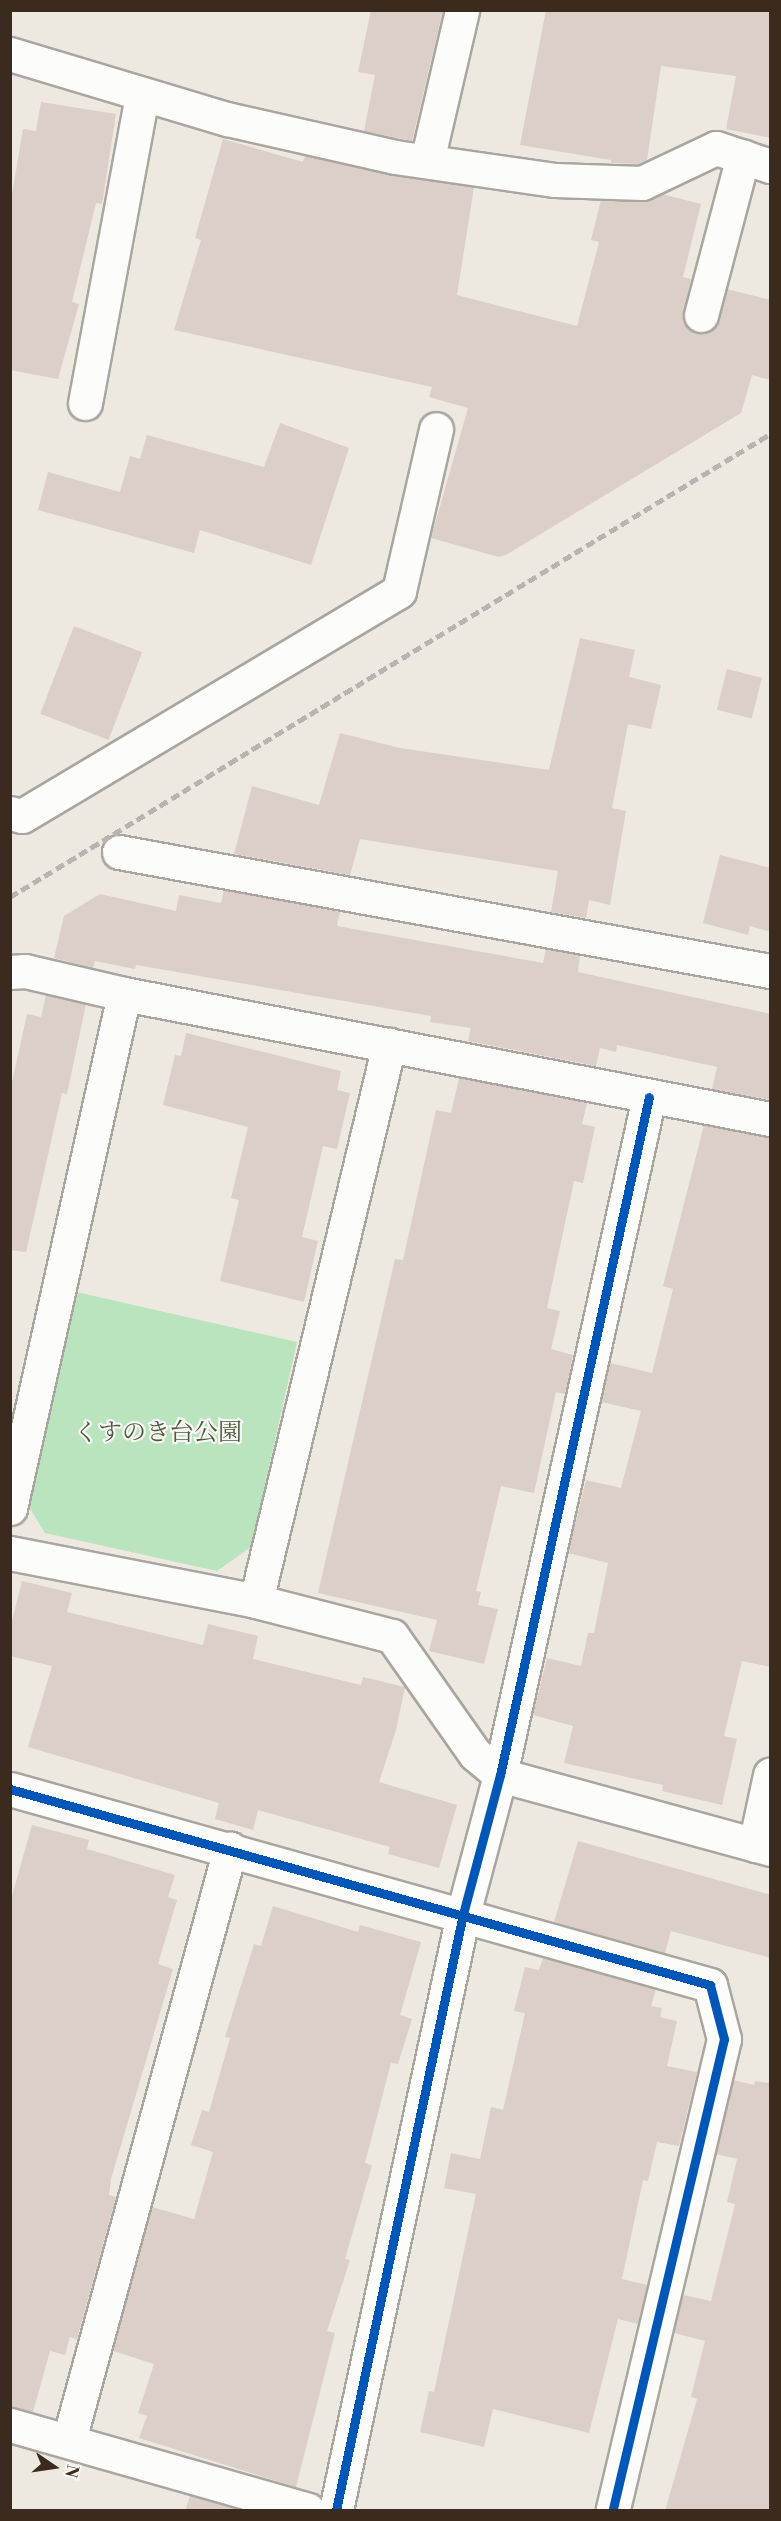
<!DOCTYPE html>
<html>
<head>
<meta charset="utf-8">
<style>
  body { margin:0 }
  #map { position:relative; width:781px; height:2521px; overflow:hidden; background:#ede9e0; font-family:"Libre Bodoni","Noto Serif JP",serif }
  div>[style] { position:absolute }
  .green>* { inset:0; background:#b9e4bd }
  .building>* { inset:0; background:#dbcfc8; transform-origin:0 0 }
  .roads { filter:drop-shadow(2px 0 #a9a59f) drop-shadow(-2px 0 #a9a59f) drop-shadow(0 2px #a9a59f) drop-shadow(0 -2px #a9a59f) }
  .minor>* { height:33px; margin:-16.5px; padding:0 16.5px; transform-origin:16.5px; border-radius:16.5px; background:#fcfcfa }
  .rail>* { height:4.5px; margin-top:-2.25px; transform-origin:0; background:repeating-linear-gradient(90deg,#b7b4b1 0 9px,transparent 0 13.5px) }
  .cycleway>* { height:9px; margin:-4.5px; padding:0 4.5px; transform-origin:4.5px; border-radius:4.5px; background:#0057b8 }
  span { translate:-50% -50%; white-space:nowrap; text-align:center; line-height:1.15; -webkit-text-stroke:4.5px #f6f6f2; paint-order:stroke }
  .park-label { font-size:24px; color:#50583e }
  .frame { position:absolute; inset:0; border:12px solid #3b2a1e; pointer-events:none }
  .north { position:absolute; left:24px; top:2437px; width:60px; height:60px; -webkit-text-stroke:4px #f6f6f2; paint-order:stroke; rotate:103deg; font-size:16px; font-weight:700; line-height:24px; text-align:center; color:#3b2a1e }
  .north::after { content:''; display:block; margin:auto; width:21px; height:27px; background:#3b2a1e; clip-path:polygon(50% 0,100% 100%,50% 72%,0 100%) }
</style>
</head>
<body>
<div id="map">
  <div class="green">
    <i style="clip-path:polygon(72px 1291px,297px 1342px,251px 1547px,217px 1571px,45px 1533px,26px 1502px)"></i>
  </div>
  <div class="building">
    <i style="clip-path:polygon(371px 10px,443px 10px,412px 141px,364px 131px,375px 75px,358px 72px)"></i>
    <i style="clip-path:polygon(546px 10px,771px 10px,771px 138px,726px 129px,736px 76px,661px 66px,647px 160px,638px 164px,611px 163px,611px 160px,520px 145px)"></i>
    <i style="clip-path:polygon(41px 102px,116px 114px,102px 204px,96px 203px,72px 302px,79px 304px,58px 379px,10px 370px,10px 206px,23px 129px,36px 131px)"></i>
    <i style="clip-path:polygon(223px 139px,303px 162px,305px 156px,391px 175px,474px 187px,457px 295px,577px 326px,599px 242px,591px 240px,601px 200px,642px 202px,662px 194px,701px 204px,683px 277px,691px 279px,683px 320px,697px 333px,714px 329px,727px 289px,771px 300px,771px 380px,752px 375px,741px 413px,506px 555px,499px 557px,431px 538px,468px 408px,429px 397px,432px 387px,174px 330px,201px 240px,195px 238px)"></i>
    <i style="clip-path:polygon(280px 423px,349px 448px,311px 565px,200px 530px,194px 553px,38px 510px,48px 472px,120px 492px,130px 456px,140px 459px,147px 435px,264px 467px)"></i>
    <i style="left:74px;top:626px;width:73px;height:94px;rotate:21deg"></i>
    <i style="clip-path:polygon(580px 638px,635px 650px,629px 677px,661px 685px,651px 729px,628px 724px,612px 808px,626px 811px,610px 905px,589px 900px,586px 918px,551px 912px,558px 871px,360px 839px,350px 875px,234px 854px,252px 786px,319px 805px,340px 733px,400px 748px,549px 770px)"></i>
    <i style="left:727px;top:669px;width:36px;height:42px;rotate:14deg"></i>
    <i style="clip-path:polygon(720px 855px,771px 868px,771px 932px,750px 926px,748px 935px,703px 923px)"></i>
    <i style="clip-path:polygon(224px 890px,340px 912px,337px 926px,543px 963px,546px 949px,580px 955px,578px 972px,771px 1014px,771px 1100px,712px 1089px,717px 1067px,617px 1045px,616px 1052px,600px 1048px,596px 1066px,468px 1041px,471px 1028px,430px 1022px,431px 1016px,136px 965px,135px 969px,95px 961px,93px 968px,54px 958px,64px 916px,100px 894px,176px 911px,179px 895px,221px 903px)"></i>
    <i style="clip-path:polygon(46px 995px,86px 1004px,67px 1094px,62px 1093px,26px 1252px,10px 1250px,10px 1091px,27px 1014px,41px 1017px)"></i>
    <i style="clip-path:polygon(186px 1033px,341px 1071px,337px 1090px,350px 1093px,337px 1149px,323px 1146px,302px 1237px,318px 1241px,304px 1302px,220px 1281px,239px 1200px,231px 1198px,248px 1127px,163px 1105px,175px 1055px,181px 1056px)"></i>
    <i style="clip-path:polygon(459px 1078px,587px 1103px,582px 1124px,595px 1127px,583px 1183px,574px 1181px,547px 1308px,560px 1311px,551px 1349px,573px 1355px,565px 1394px,556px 1392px,534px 1493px,501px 1486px,476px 1591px,481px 1592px,478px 1605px,498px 1609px,484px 1664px,429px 1651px,437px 1620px,318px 1593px,395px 1259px,403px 1260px,436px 1110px,451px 1113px)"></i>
    <i style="clip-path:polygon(704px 1125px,771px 1137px,771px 1667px,742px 1661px,724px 1736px,737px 1739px,722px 1805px,662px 1791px,663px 1785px,564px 1763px,573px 1726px,533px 1715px,547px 1658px,581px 1666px,588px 1633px,594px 1633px,608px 1563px,568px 1553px,586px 1480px,621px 1488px,641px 1411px,601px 1402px,610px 1363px,652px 1373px,673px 1289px,663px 1286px)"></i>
    <i style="clip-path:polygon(22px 1581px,72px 1593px,67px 1612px,203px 1645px,208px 1624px,258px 1636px,253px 1659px,361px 1685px,363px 1677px,405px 1687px,396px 1730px,379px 1782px,457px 1805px,439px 1868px,388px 1854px,390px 1847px,258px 1810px,253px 1830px,215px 1819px,219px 1803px,28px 1747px,52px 1666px,10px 1656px,10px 1629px)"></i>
    <i style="clip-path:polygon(32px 1825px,89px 1840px,87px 1849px,175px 1875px,168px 1897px,177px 1900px,158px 1964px,173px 1969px,111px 2179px,109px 2195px,116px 2197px,77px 2339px,70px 2337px,65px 2355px,50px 2351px,33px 2412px,10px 2407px,10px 1903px)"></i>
    <i style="clip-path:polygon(578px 1841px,771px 1895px,771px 1958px,671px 1931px,665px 1953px,554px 1922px)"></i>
    <i style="clip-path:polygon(273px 1906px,358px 1932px,360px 1925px,421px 1942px,400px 2015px,412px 2019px,398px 2064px,391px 2063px,365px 2163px,372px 2165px,345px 2259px,350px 2260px,327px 2331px,335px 2333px,296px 2487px,139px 2438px,147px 2416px,138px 2413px,154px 2364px,113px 2351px,152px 2207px,194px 2219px,213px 2152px,191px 2145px,202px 2110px,209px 2112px,230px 2038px,225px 2037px,254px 1944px,261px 1946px)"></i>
    <i style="clip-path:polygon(543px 1958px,656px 1989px,651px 2006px,662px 2008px,660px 2017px,677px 2021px,667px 2066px,697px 2072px,679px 2146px,657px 2142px,648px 2181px,643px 2180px,622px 2279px,647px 2285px,638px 2324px,618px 2319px,589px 2433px,493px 2409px,484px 2447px,420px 2432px,429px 2391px,434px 2392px,476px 2194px,444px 2188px,451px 2153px,480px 2159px,491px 2107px,503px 2110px,525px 2013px,514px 2011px,525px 1967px,539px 1970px)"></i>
    <i style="clip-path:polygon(733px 2080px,754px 2085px,755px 2081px,771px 2083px,771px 2511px,665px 2511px,697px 2399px,691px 2397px,705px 2341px,674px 2333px,683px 2295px,711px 2301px,735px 2204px,727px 2202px,737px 2159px,716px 2154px)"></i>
    <i style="clip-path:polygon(190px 2496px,241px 2511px,185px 2511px)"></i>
  </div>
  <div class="roads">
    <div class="minor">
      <i style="left:10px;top:54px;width:227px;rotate:16.7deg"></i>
      <i style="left:227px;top:119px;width:172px;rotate:12.7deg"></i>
      <i style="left:395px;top:157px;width:162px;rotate:8.2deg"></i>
      <i style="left:555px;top:180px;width:87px;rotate:2deg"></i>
      <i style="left:642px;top:183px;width:82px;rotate:-25.3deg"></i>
      <i style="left:716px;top:148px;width:57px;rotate:18.4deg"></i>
      <i style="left:427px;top:161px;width:155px;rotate:-76.9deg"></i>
      <i style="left:701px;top:315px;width:164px;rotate:-75.2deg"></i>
      <i style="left:85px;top:403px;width:314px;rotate:-79.5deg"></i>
      <i style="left:10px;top:813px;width:12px;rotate:14deg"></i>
      <i style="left:22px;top:816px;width:439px;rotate:-30.8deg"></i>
      <i style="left:399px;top:591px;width:166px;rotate:-77.1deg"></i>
      <i style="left:119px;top:852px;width:662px;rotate:10.36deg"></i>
      <i style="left:10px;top:972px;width:15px;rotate:-4deg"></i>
      <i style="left:25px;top:971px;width:102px;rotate:13.1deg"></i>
      <i style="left:124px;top:994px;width:658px;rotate:10.95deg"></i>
      <i style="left:10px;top:1508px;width:526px;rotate:-77.49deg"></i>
      <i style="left:10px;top:1553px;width:251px;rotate:11deg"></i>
      <i style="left:256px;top:1601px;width:140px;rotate:14.4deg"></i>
      <i style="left:392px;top:1636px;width:144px;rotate:54.9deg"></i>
      <i style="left:475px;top:1754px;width:33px;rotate:40deg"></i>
      <i style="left:500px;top:1775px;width:280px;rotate:15.3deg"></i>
      <i style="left:256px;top:1601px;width:572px;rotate:-76.55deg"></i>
      <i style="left:10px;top:1789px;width:727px;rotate:15.64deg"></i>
      <i style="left:710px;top:1985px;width:56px;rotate:75.5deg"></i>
      <i style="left:724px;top:2039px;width:484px;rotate:103.3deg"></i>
      <i style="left:755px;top:1845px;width:72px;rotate:-77.9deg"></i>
      <i style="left:10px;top:2425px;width:310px;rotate:15.9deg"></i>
      <i style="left:69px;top:2440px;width:613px;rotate:-74.76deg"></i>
      <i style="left:336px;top:2510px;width:609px;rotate:-77.97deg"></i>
      <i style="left:463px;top:1914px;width:144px;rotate:-75.1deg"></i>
      <i style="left:500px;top:1775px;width:694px;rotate:-77.61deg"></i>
    </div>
  </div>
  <div class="rail">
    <i style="left:10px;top:897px;width:890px;rotate:-31.35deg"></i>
  </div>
  <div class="cycleway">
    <i style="left:10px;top:1789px;width:727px;rotate:15.64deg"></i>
    <i style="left:710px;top:1985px;width:56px;rotate:75.5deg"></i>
    <i style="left:724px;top:2039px;width:484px;rotate:103.3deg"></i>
    <i style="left:336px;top:2510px;width:609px;rotate:-77.97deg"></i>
    <i style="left:463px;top:1914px;width:144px;rotate:-75.1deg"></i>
    <i style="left:500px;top:1775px;width:694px;rotate:-77.61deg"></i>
  </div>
  <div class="park-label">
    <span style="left:158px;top:1434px">くすのき台公園</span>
  </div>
  <div class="frame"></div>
  <div class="north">N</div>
</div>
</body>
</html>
